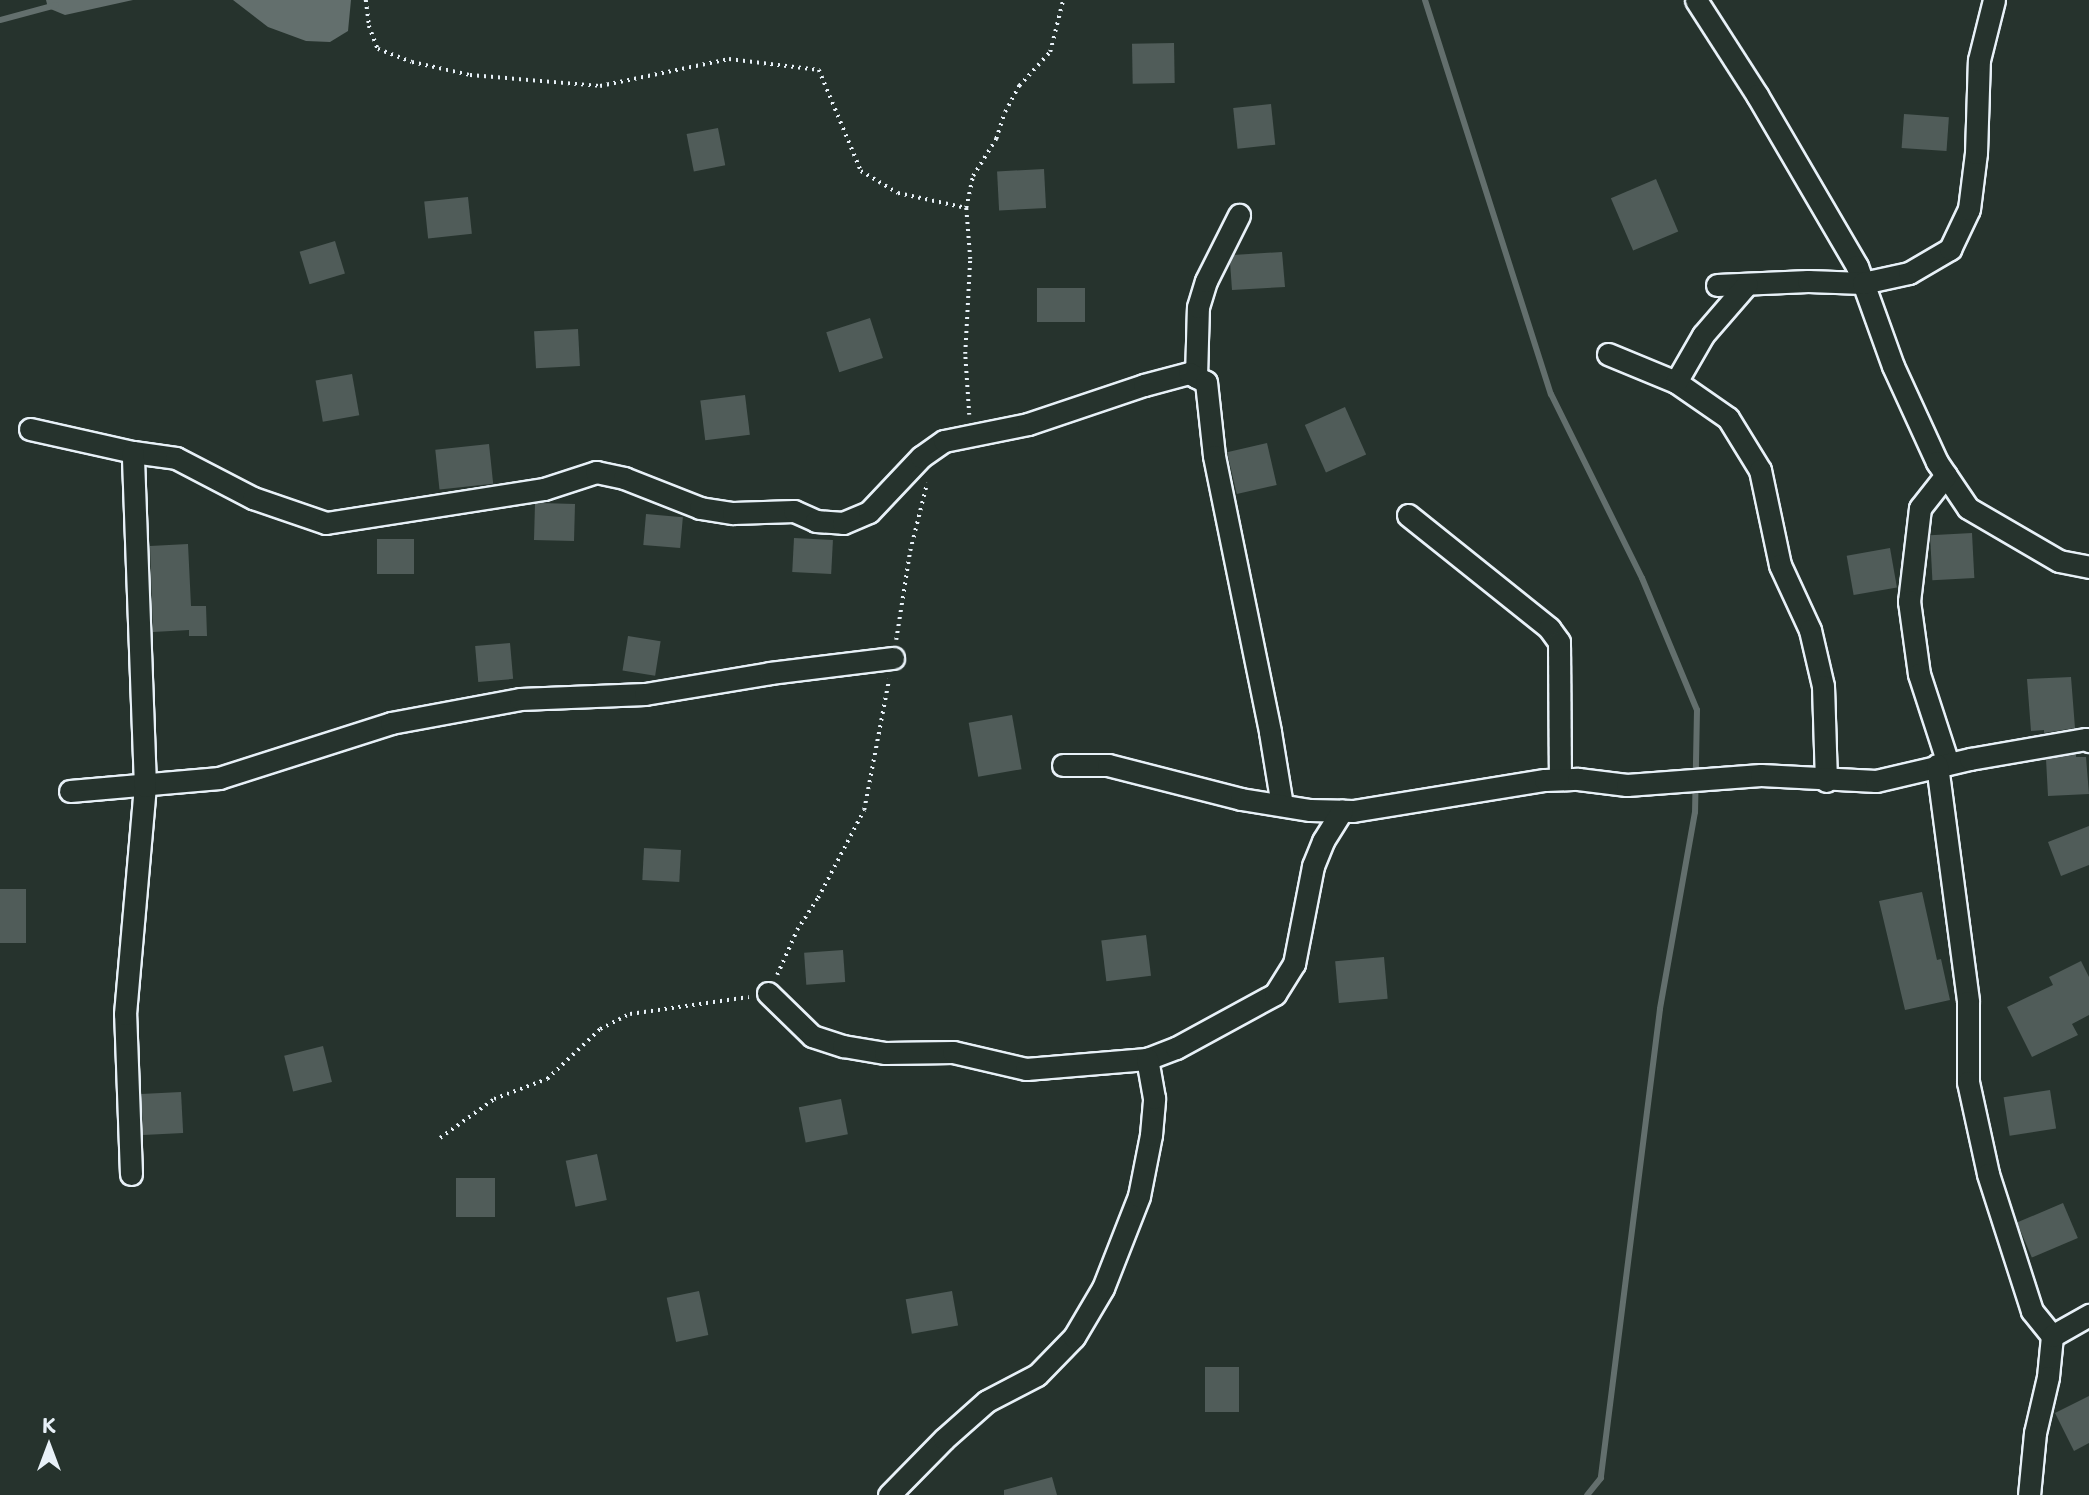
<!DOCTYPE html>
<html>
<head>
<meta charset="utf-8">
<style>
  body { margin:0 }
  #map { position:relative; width:2089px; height:1495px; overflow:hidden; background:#26332d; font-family:"Playpen Sans",sans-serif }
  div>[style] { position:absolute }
  .water>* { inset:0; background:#636f6d }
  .stream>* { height:6px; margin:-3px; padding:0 3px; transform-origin:3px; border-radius:3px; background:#636f6d }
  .building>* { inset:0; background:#505c59; transform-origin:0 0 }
  .path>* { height:3.5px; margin-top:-1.75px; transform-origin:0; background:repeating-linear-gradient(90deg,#e8f1f8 0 2px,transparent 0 7px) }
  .roads { filter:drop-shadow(2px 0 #e8f1f8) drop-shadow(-2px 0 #e8f1f8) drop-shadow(0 2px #e8f1f8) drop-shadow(0 -2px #e8f1f8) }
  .minor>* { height:21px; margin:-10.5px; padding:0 10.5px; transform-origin:10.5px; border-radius:10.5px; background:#26332d }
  span { translate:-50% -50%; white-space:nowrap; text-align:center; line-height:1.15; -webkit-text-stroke:5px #26332d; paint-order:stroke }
  .north { position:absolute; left:14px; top:1411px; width:70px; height:70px; -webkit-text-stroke:5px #26332d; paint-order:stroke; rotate:0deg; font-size:19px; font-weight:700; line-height:28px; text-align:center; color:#e8f1f8 }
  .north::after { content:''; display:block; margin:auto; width:24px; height:32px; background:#e8f1f8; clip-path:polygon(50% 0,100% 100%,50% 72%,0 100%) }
</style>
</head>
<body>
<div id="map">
  <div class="water">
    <i style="clip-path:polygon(46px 0,133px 0,65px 15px,48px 8px)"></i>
    <i style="clip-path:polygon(233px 0,351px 0,348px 31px,330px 42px,306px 41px,268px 27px)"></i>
  </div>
  <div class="stream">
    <i style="left:1425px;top:0;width:414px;rotate:72.3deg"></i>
    <i style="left:1551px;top:394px;width:205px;rotate:63.7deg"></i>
    <i style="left:1642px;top:578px;width:143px;rotate:67.4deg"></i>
    <i style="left:1697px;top:710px;width:102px;rotate:91.1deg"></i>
    <i style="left:1695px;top:812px;width:200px;rotate:100.1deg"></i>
    <i style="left:1660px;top:1009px;width:473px;rotate:97.2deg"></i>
    <i style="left:1601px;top:1478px;width:22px;rotate:129deg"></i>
    <i style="left:0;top:20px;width:58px;rotate:-15deg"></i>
  </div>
  <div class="building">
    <i style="left:1174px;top:43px;width:40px;height:42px;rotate:89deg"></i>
    <i style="left:1271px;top:104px;width:41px;height:38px;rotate:84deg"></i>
    <i style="left:1904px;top:114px;width:45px;height:34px;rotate:4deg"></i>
    <i style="left:718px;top:128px;width:38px;height:32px;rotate:79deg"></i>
    <i style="left:1044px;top:169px;width:39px;height:47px;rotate:87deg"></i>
    <i style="left:1656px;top:179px;width:57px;height:49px;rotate:67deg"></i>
    <i style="left:468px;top:197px;width:37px;height:44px;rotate:84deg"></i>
    <i style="left:335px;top:241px;width:34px;height:37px;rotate:73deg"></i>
    <i style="clip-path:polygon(1282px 252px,1285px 287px,1232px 290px,1230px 262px,1233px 255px)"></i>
    <i style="left:1037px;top:288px;width:48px;height:34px"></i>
    <i style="left:870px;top:318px;width:42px;height:46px;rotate:72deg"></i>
    <i style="left:578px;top:329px;width:37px;height:44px;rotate:87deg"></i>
    <i style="left:352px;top:374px;width:42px;height:37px;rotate:80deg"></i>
    <i style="left:745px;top:395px;width:40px;height:45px;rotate:83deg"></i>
    <i style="left:1345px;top:407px;width:52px;height:44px;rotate:66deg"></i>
    <i style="left:1267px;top:443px;width:43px;height:41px;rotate:77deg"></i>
    <i style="left:489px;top:444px;width:40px;height:54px;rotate:84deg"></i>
    <i style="clip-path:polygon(540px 503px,575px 504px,574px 541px,534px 540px,535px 504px)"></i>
    <i style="left:646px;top:514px;width:37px;height:31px;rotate:5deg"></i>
    <i style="left:1972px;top:533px;width:45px;height:42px;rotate:87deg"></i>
    <i style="left:794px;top:538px;width:39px;height:34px;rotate:3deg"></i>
    <i style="left:414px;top:539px;width:35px;height:37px;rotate:90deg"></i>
    <i style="clip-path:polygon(188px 544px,191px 606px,206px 606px,207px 636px,189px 636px,189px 630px,153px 632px,150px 546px)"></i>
    <i style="left:1890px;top:548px;width:40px;height:44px;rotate:80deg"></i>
    <i style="left:628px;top:636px;width:33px;height:35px;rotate:9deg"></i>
    <i style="left:510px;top:643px;width:36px;height:35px;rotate:85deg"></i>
    <i style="clip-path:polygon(2071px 677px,2075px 728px,2044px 733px,2044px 730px,2031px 731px,2027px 679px)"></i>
    <i style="left:1012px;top:715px;width:55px;height:44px;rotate:80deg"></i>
    <i style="clip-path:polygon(2076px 754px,2076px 757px,2086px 757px,2089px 794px,2048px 796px,2046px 759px)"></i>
    <i style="clip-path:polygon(2089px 826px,2089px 865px,2061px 876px,2048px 842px)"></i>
    <i style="left:644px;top:848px;width:37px;height:32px;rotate:3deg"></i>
    <i style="left:0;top:889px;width:26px;height:54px"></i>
    <i style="clip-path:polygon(1922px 892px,1937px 960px,1941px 959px,1950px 1000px,1905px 1010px,1879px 901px)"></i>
    <i style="left:1146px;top:935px;width:41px;height:45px;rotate:83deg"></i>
    <i style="left:843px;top:950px;width:32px;height:39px;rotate:86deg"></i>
    <i style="left:1384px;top:957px;width:42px;height:49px;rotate:85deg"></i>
    <i style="clip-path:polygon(2081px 961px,2089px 977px,2089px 1015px,2072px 1024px,2078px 1035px,2032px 1057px,2007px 1007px,2053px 985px,2049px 977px)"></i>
    <i style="left:323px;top:1046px;width:37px;height:40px;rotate:76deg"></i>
    <i style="left:2050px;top:1090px;width:39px;height:47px;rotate:81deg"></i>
    <i style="left:181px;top:1092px;width:41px;height:40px;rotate:87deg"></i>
    <i style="left:841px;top:1099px;width:36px;height:43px;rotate:79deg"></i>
    <i style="left:597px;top:1154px;width:47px;height:32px;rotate:78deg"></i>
    <i style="left:456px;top:1178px;width:39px;height:39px"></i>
    <i style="left:2063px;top:1203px;width:38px;height:50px;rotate:67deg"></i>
    <i style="left:699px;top:1291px;width:45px;height:33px;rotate:78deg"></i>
    <i style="left:952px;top:1291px;width:35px;height:47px;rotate:80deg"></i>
    <i style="left:1205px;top:1367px;width:34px;height:45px"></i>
    <i style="clip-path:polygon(2089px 1396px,2089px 1443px,2074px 1451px,2055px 1413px)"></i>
    <i style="clip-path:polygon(1052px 1477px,1057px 1495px,1004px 1495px,1004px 1490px)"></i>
  </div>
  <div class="path">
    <i style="left:366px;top:0;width:26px;rotate:83deg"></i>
    <i style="left:369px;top:26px;width:25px;rotate:69deg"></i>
    <i style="left:378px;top:49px;width:36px;rotate:21deg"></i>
    <i style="left:412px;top:62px;width:59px;rotate:12.6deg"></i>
    <i style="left:470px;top:75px;width:130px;rotate:4.8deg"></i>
    <i style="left:600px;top:86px;width:132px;rotate:-11.8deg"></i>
    <i style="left:729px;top:59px;width:91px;rotate:7deg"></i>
    <i style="left:819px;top:70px;width:109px;rotate:67.4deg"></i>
    <i style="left:861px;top:171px;width:43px;rotate:30.7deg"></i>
    <i style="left:898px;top:193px;width:70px;rotate:12.4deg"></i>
    <i style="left:969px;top:415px;width:61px;rotate:-93.8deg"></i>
    <i style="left:965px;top:354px;width:95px;rotate:-87deg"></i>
    <i style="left:970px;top:259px;width:51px;rotate:-94.5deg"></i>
    <i style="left:966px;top:208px;width:33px;rotate:-78deg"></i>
    <i style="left:973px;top:176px;width:44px;rotate:-58.1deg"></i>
    <i style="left:996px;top:139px;width:28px;rotate:-72deg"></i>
    <i style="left:1005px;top:112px;width:30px;rotate:-62deg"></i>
    <i style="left:1019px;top:86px;width:46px;rotate:-47.6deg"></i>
    <i style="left:1050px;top:52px;width:54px;rotate:-76deg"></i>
    <i style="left:896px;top:640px;width:90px;rotate:-81.1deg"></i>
    <i style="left:910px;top:551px;width:70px;rotate:-76deg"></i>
    <i style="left:777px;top:975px;width:49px;rotate:-66deg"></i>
    <i style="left:797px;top:930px;width:38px;rotate:-57deg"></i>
    <i style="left:818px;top:898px;width:99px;rotate:-62.4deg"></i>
    <i style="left:864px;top:810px;width:133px;rotate:-79.2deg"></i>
    <i style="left:440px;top:1138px;width:67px;rotate:-35.8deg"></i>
    <i style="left:494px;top:1099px;width:57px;rotate:-20.7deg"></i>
    <i style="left:547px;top:1079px;width:73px;rotate:-43.3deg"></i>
    <i style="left:600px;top:1029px;width:34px;rotate:-27deg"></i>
    <i style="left:630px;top:1014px;width:120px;rotate:-8.1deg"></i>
  </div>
  <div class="roads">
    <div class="minor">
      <i style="left:1696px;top:0;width:113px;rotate:57.3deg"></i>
      <i style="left:1757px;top:95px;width:198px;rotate:59.7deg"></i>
      <i style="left:1857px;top:266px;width:106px;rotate:70.2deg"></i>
      <i style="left:1893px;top:366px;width:106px;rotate:65.4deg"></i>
      <i style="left:1937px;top:462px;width:55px;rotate:56deg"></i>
      <i style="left:1968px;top:508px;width:105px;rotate:30.2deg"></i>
      <i style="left:2059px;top:561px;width:31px;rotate:11deg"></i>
      <i style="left:1717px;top:285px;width:91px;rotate:-2.5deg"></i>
      <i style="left:1808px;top:281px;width:55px;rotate:2.1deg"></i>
      <i style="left:1863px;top:283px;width:47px;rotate:-12.3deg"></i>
      <i style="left:1909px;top:273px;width:48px;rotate:-30.3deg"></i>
      <i style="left:1950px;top:249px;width:44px;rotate:-64.6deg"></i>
      <i style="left:1969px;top:209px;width:56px;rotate:-82.9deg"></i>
      <i style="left:1976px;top:153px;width:93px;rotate:-88.2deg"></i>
      <i style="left:1979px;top:60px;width:62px;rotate:-76deg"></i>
      <i style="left:1608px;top:354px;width:74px;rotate:22.4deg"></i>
      <i style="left:1676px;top:382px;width:63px;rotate:34.7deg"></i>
      <i style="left:1728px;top:418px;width:61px;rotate:58.4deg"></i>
      <i style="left:1760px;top:470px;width:97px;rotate:78.1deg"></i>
      <i style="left:1780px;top:565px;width:72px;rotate:65.2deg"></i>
      <i style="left:1810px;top:630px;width:57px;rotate:76.9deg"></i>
      <i style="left:1823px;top:686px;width:95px;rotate:88.2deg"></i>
      <i style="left:1196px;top:377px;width:70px;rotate:-88.4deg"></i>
      <i style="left:1198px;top:307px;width:27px;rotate:-73deg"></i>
      <i style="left:1206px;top:281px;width:74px;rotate:-63.4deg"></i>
      <i style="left:1676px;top:382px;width:54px;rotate:-60.1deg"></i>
      <i style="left:1703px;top:335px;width:67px;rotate:-49.2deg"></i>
      <i style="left:30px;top:429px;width:106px;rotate:12.6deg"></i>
      <i style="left:133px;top:452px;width:43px;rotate:7.9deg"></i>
      <i style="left:176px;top:458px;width:87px;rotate:27.5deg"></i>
      <i style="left:253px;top:498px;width:77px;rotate:18.9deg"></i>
      <i style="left:326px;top:523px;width:221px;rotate:-8.9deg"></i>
      <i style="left:544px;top:489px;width:55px;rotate:-18.1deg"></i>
      <i style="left:596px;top:472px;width:29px;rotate:12deg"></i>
      <i style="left:624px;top:478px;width:82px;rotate:21.5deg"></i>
      <i style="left:700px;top:508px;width:33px;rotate:9deg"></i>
      <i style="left:733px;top:513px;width:61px;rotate:-1.9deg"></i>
      <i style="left:794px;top:511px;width:24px;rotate:24deg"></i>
      <i style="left:816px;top:521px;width:27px;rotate:4deg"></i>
      <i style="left:843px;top:523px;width:28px;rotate:-23deg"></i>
      <i style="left:869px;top:512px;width:76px;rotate:-46.6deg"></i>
      <i style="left:921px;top:457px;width:28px;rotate:-35deg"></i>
      <i style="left:944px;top:441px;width:86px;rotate:-11.4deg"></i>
      <i style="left:1028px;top:424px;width:122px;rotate:-18.6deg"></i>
      <i style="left:1144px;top:385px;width:47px;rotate:-14.9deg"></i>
      <i style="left:1189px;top:373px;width:19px;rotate:28deg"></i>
      <i style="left:1206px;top:382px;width:74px;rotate:83.8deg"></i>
      <i style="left:1214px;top:456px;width:282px;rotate:78.5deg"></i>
      <i style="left:1270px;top:732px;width:74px;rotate:80.7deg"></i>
      <i style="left:1946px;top:475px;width:42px;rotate:128.2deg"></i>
      <i style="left:1920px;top:508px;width:94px;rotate:96.7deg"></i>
      <i style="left:1909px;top:601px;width:74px;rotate:82.2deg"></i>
      <i style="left:1919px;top:674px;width:94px;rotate:72deg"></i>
      <i style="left:1408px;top:515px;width:181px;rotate:38.7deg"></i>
      <i style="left:1549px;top:628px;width:17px;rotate:54deg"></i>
      <i style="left:1559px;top:642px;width:137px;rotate:89.6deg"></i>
      <i style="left:1063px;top:765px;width:45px"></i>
      <i style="left:1108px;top:765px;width:137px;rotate:14.3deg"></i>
      <i style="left:1241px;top:799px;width:70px;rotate:9.1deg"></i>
      <i style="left:1310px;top:810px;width:43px;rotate:1.3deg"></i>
      <i style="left:1353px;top:811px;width:194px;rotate:-9.2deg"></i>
      <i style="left:1545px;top:780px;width:33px;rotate:-2deg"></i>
      <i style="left:1578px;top:779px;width:49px;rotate:7deg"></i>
      <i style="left:1627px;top:785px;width:134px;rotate:-4.3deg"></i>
      <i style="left:1761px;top:775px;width:115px;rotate:3deg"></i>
      <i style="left:1876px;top:781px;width:97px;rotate:-13.2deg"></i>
      <i style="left:1970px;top:759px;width:118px;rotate:-9.8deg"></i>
      <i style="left:2086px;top:739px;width:4px;rotate:34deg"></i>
      <i style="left:1937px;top:765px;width:239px;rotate:82.5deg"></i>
      <i style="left:1968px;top:1002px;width:80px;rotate:90deg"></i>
      <i style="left:1968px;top:1082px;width:94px;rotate:77.7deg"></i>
      <i style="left:1988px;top:1174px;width:144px;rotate:72.2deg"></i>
      <i style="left:2032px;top:1311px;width:32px;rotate:51deg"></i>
      <i style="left:2052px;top:1336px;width:41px;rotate:95.6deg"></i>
      <i style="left:2048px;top:1377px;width:57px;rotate:103.1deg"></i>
      <i style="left:2035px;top:1433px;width:62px;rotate:95.5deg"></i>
      <i style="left:70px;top:791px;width:150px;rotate:-5deg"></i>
      <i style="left:219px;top:778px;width:181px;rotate:-17.7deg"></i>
      <i style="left:391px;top:723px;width:131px;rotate:-10.5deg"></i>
      <i style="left:520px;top:699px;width:125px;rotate:-2.3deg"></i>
      <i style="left:645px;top:694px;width:127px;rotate:-9.5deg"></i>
      <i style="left:770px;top:673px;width:124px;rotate:-7deg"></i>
      <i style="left:768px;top:993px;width:62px;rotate:44.3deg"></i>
      <i style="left:812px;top:1036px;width:33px;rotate:18deg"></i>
      <i style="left:843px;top:1046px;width:43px;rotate:9.5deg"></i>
      <i style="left:885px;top:1053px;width:68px;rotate:-0.8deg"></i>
      <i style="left:953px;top:1052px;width:75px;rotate:13.1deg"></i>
      <i style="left:1026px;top:1069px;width:121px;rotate:-4.7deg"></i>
      <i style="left:1147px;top:1059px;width:31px;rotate:-21deg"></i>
      <i style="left:1176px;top:1048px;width:113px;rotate:-28.6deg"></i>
      <i style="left:1275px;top:994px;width:36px;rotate:-58deg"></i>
      <i style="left:1294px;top:964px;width:100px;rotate:-79deg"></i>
      <i style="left:1313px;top:866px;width:27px;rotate:-68deg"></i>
      <i style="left:1323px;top:841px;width:36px;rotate:-58deg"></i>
      <i style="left:131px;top:1174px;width:160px;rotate:-92.1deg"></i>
      <i style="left:125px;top:1014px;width:229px;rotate:-85deg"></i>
      <i style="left:145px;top:786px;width:334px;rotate:-92.1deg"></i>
      <i style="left:2052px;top:1336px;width:43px;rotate:-29.6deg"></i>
      <i style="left:889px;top:1495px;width:78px;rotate:-45.5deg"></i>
      <i style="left:944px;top:1439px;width:57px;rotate:-41.5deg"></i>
      <i style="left:987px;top:1401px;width:56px;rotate:-27.5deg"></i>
      <i style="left:1037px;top:1375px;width:53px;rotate:-45.8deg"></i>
      <i style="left:1074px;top:1337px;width:57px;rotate:-59.4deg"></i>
      <i style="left:1103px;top:1288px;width:99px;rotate:-68.6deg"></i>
      <i style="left:1139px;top:1196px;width:62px;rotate:-78.9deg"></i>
      <i style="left:1151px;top:1135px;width:37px;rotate:-85deg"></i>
      <i style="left:1154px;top:1098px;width:40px;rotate:-100deg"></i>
    </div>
  </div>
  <div class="north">K</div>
</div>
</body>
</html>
